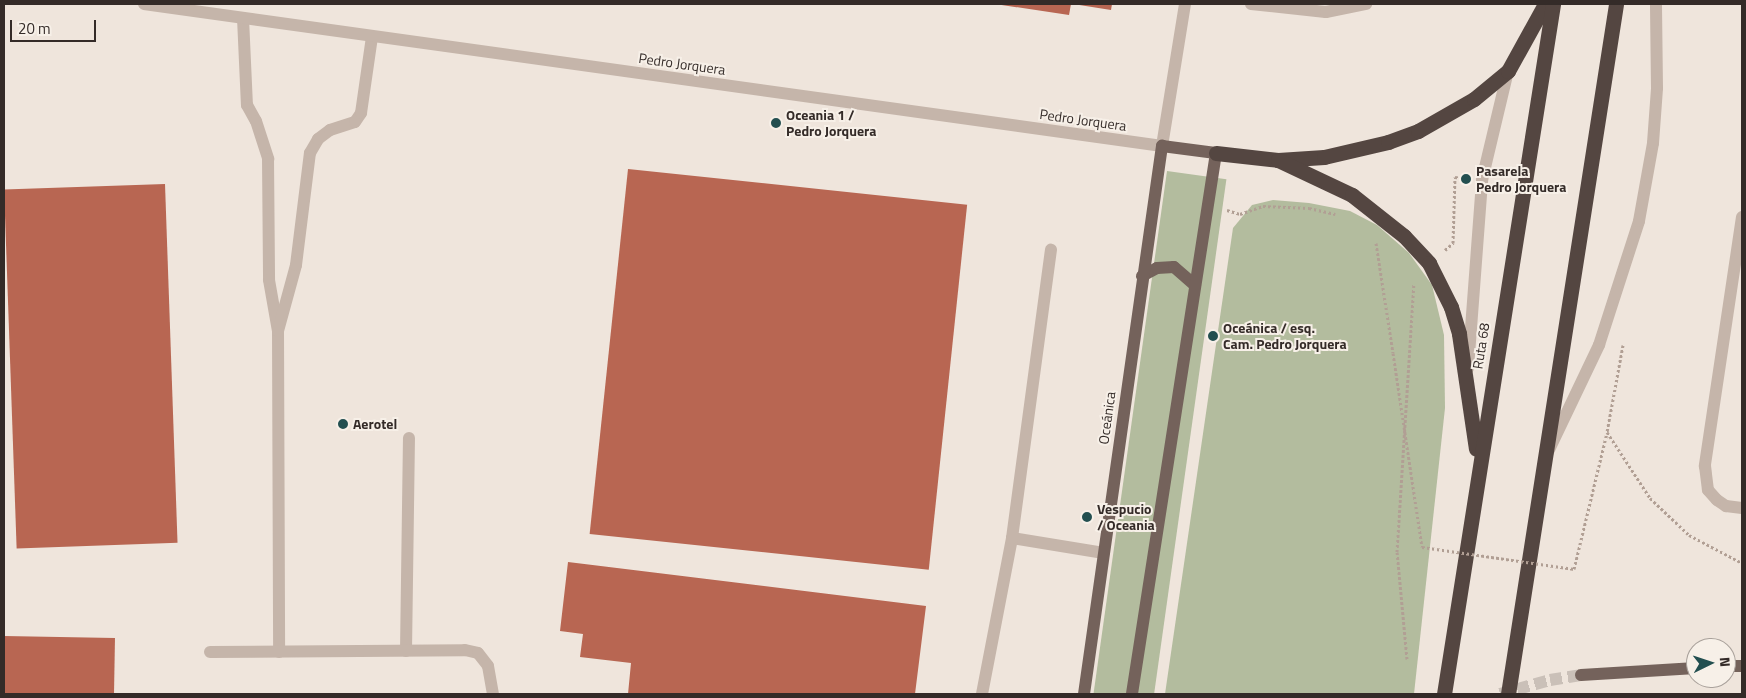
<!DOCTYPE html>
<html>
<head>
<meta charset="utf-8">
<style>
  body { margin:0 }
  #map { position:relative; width:1746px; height:698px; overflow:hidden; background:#efe5dc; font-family:"Titillium Web",sans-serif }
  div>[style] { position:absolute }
  .green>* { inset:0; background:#b3bc9e; transform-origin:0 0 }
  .building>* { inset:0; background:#b86652; transform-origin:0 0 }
  .primary-tunnel>* { height:12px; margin-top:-6px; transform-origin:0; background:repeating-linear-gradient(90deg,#cac0b8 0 12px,transparent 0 18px) }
  .path>* { height:3px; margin-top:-1.5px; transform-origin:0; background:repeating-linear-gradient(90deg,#b19f94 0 2.5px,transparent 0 5px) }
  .lane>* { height:12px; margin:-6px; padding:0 6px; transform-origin:6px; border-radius:6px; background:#c5b5aa }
  .street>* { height:12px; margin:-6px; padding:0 6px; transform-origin:6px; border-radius:6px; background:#c5b5aa }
  .primary>* { height:12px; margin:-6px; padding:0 6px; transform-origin:6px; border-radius:6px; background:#74625b }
  .highway>* { height:15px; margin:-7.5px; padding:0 7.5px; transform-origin:7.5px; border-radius:7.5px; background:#544641 }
  .path-bridge>* { height:3px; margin-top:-1.5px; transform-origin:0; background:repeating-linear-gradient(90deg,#b19f94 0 2.5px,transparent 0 5px) }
  .dots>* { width:14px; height:14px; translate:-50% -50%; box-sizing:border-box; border:2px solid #f7f0e8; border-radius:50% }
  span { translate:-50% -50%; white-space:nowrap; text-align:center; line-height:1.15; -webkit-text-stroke:4px #f7f0e8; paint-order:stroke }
  .street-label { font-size:14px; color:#342b28 }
  .poi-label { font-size:14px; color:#342b28; font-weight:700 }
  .left { translate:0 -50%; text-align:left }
  .frame { position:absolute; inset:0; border:5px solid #342b28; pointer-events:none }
  .north { position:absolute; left:1686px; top:638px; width:50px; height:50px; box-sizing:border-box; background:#f7f0e8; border:1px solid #a9a19b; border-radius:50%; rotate:86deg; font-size:14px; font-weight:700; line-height:20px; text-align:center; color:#342b28 }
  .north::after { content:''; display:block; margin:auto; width:18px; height:22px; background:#234f50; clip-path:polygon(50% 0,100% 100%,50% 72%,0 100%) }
  .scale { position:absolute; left:10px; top:20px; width:86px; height:22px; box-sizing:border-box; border:2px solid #342b28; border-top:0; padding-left:6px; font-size:15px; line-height:18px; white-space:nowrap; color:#342b28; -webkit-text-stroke:4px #f7f0e8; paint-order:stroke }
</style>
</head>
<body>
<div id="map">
  <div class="green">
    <i style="left:1167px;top:171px;width:60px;height:529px;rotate:8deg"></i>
    <i style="clip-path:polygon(1273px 200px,1309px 203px,1350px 211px,1377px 225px,1409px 253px,1432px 285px,1444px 335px,1445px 408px,1414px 694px,1165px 694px,1233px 228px,1252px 205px)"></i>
  </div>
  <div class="building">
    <i style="clip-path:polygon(995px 4px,1071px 4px,1069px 15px)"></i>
    <i style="clip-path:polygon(1073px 4px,1112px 4px,1111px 10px)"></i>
    <i style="left:628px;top:169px;width:341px;height:367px;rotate:6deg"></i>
    <i style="left:165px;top:184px;width:359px;height:161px;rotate:88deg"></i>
    <i style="clip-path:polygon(568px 562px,926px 606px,915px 694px,628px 694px,631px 663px,580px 657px,583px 634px,560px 631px)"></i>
    <i style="left:4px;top:636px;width:111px;height:58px;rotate:1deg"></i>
  </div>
  <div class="primary-tunnel">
    <i style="left:1500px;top:694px;width:52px;rotate:-15.6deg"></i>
    <i style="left:1550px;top:680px;width:31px;rotate:-9deg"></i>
  </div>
  <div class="path">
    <i style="left:1227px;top:210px;width:14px;rotate:17deg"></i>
    <i style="left:1240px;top:214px;width:24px;rotate:-19deg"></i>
    <i style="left:1263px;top:206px;width:46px;rotate:2.5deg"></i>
    <i style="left:1309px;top:208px;width:27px;rotate:13deg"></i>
    <i style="left:1376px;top:243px;width:111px;rotate:81.2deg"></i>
    <i style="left:1445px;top:250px;width:11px;rotate:-41deg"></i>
    <i style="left:1453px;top:243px;width:66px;rotate:-88.3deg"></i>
    <i style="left:1455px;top:177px;width:7px;rotate:8deg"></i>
    <i style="left:1623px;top:345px;width:88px;rotate:100.4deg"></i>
    <i style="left:1607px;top:432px;width:79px;rotate:56.9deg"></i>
    <i style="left:1650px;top:498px;width:54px;rotate:43.5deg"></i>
    <i style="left:1689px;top:535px;width:60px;rotate:27.8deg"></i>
    <i style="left:1574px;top:569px;width:140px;rotate:-76.4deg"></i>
    <i style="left:1407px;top:659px;width:107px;rotate:-95.3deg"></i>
    <i style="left:1397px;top:552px;width:269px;rotate:-86.4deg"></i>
  </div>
  <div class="lane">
    <i style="left:1251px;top:4px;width:75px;rotate:6.1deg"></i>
    <i style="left:1326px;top:12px;width:41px;rotate:-11.3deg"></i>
    <i style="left:243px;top:18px;width:87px;rotate:87.4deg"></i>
    <i style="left:247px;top:105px;width:18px;rotate:61deg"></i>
    <i style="left:256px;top:121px;width:40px;rotate:72deg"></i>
    <i style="left:268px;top:159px;width:121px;rotate:89.5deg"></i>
    <i style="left:269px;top:280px;width:52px;rotate:80deg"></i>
    <i style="left:278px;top:331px;width:321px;rotate:89.8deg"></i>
    <i style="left:1162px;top:146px;width:144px;rotate:-80.8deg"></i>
    <i style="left:1742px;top:217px;width:252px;rotate:98.5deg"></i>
    <i style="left:1705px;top:466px;width:24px;rotate:83deg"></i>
    <i style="left:1708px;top:490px;width:13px;rotate:48deg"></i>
    <i style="left:1717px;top:500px;width:11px;rotate:34deg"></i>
    <i style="left:1726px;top:506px;width:16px;rotate:7deg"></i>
    <i style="left:278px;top:331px;width:68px;rotate:-74.7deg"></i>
    <i style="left:296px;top:265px;width:113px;rotate:-82.9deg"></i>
    <i style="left:310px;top:153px;width:16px;rotate:-60deg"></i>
    <i style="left:318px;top:139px;width:15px;rotate:-37deg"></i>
    <i style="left:330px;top:130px;width:26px;rotate:-18deg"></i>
    <i style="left:355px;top:122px;width:11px;rotate:-56deg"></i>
    <i style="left:361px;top:113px;width:77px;rotate:-81.8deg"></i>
    <i style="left:1468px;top:368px;width:189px;rotate:-85.7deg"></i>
    <i style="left:1482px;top:180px;width:112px;rotate:-76.6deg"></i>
    <i style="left:1548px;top:452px;width:119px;rotate:-64.5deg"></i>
    <i style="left:1599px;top:345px;width:130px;rotate:-72.1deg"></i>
    <i style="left:1639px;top:221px;width:79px;rotate:-79.8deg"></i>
    <i style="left:1653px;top:143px;width:55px;rotate:-85.8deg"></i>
    <i style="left:1657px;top:88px;width:84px;rotate:-90.7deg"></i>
    <i style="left:1012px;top:538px;width:93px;rotate:9.3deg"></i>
    <i style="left:406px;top:651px;width:213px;rotate:-89.2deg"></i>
    <i style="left:210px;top:652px;width:255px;rotate:-0.4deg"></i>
    <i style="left:465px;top:650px;width:13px;rotate:13deg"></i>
    <i style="left:478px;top:653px;width:16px;rotate:52deg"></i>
    <i style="left:488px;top:666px;width:28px;rotate:80deg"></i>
    <i style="left:982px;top:694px;width:159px;rotate:-79.1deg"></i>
    <i style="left:1012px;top:538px;width:291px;rotate:-82.3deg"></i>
  </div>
  <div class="street">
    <i style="left:144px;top:4px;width:1028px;rotate:7.94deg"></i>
  </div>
  <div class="primary">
    <i style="left:1142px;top:276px;width:17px;rotate:-28deg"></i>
    <i style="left:1157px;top:268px;width:17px;rotate:-3deg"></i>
    <i style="left:1174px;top:267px;width:28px;rotate:41deg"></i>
    <i style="left:1726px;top:666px;width:16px"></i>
    <i style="left:1581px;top:675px;width:115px;rotate:-3.5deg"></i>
    <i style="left:1084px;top:694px;width:554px;rotate:-81.9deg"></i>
    <i style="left:1162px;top:146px;width:54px;rotate:7.4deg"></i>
    <i style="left:1216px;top:153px;width:547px;rotate:98.83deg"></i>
  </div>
  <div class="highway">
    <i style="left:1216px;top:153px;width:62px;rotate:6.4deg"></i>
    <i style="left:1278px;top:160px;width:46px;rotate:-3.7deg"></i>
    <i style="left:1324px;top:157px;width:66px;rotate:-13.2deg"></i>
    <i style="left:1388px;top:142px;width:32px;rotate:-20deg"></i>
    <i style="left:1418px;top:131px;width:64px;rotate:-29.7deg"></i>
    <i style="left:1474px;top:99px;width:44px;rotate:-39.5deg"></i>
    <i style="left:1508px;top:71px;width:77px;rotate:-61.1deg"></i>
    <i style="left:1278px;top:160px;width:82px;rotate:25.3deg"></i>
    <i style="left:1352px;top:195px;width:66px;rotate:38.3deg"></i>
    <i style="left:1404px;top:236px;width:37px;rotate:47deg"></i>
    <i style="left:1429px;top:263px;width:49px;rotate:63.4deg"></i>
    <i style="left:1451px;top:307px;width:28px;rotate:73deg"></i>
    <i style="left:1459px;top:334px;width:116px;rotate:81.6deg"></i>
    <i style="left:1444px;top:694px;width:699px;rotate:-81.02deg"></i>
    <i style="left:1508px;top:694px;width:698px;rotate:-81.1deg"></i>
  </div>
  <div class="path-bridge">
    <i style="left:1393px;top:353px;width:196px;rotate:81.5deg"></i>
    <i style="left:1422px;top:547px;width:154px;rotate:8.2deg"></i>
  </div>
  <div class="dots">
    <i style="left:776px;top:123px;background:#234f50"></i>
    <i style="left:1466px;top:179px;background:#234f50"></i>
    <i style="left:1213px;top:336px;background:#234f50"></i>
    <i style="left:343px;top:424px;background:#234f50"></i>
    <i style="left:1087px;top:517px;background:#234f50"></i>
  </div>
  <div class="street-label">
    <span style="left:682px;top:64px;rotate:8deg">Pedro Jorquera</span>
    <span style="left:1083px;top:120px;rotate:8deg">Pedro Jorquera</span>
    <span style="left:1481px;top:346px;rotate:-81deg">Ruta 68</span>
    <span style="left:1107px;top:418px;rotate:-82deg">Oceánica</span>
  </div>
  <div class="poi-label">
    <span class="left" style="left:786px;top:123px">Oceania 1 /<br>Pedro Jorquera</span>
    <span class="left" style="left:1476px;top:179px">Pasarela<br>Pedro Jorquera</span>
    <span class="left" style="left:1223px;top:336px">Oceánica / esq.<br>Cam. Pedro Jorquera</span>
    <span class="left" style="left:353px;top:424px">Aerotel</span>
    <span class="left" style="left:1097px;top:517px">Vespucio<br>/ Oceania</span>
  </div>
  <div class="frame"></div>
  <div class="north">N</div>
  <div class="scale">20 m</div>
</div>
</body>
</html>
